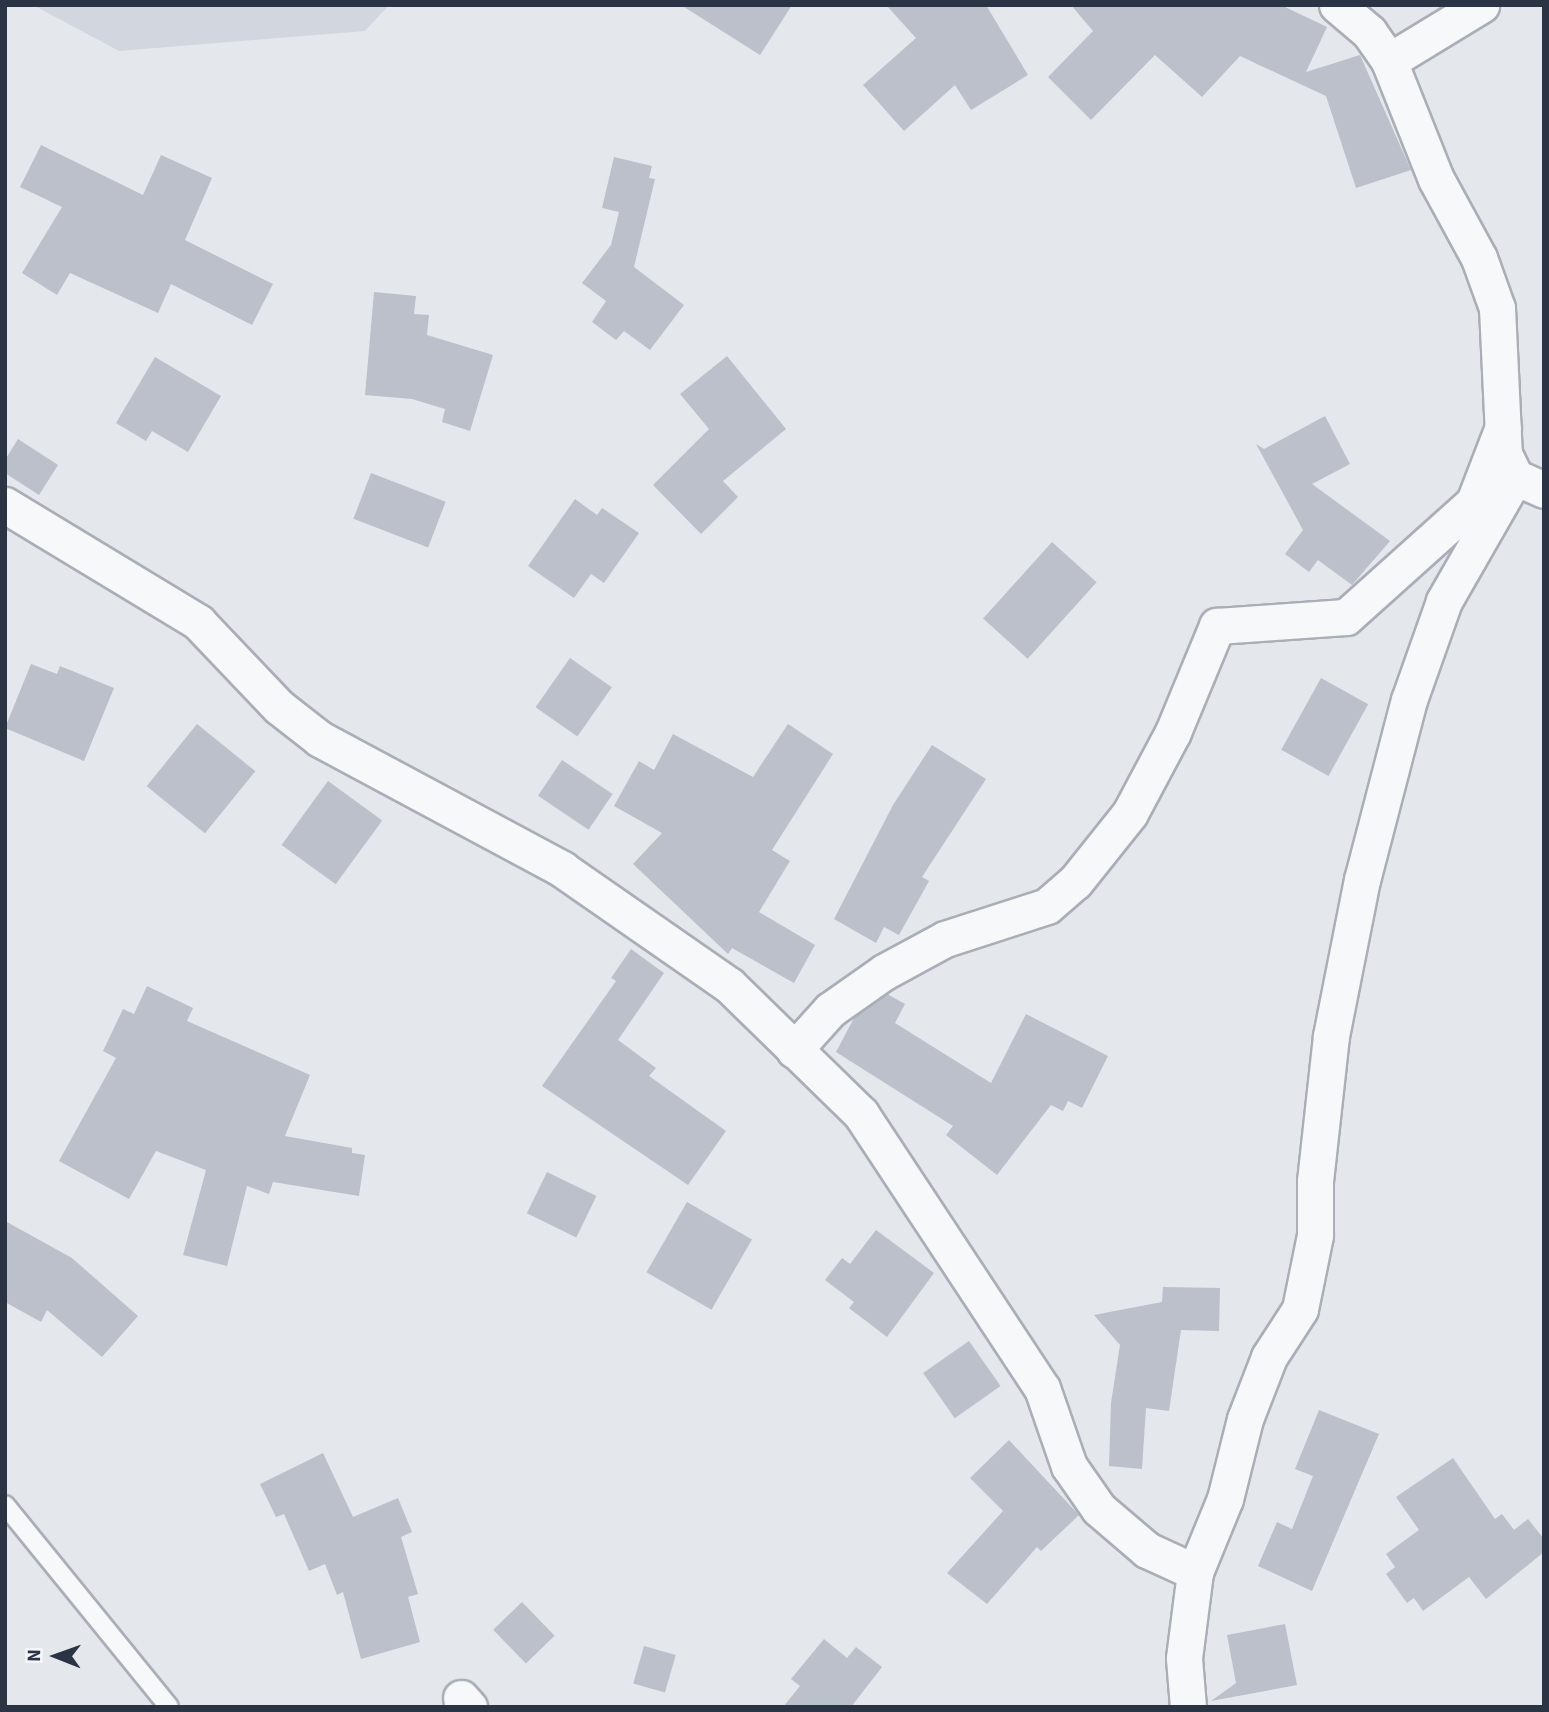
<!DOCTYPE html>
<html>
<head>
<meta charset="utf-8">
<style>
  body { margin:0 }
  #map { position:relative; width:1549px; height:1712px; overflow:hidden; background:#e4e7ec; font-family:"Source Sans 3",sans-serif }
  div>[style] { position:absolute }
  .built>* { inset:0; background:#d2d6de }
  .building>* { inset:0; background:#bbc0ca; transform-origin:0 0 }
  .roads { filter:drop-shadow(2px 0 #a9aeb7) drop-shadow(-2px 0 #a9aeb7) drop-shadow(0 2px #a9aeb7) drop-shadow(0 -2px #a9aeb7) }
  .lane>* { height:18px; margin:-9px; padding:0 9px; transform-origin:9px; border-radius:9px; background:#f7f8fa }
  .street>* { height:35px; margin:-17.5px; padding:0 17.5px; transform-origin:17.5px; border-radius:17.5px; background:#f7f8fa }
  span { translate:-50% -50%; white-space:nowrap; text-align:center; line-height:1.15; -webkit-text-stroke:6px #f4f6f9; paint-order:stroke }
  .frame { position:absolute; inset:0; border:7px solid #2b3445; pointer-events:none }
  .north { position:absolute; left:21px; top:1621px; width:70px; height:70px; -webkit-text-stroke:5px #f4f6f9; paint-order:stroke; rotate:271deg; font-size:19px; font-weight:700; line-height:28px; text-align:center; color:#2b3445 }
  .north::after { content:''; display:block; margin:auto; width:24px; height:32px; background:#2b3445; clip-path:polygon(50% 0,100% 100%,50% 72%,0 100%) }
</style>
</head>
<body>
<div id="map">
  <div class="built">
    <i style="clip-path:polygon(33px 5px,389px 5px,365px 31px,119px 51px)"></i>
  </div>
  <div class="building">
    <i style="clip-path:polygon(681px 5px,792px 5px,760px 55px)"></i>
    <i style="clip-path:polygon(886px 5px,986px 5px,1028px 75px,971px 110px,955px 85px,904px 131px,863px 85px,916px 38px)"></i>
    <i style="clip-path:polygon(1071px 5px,1281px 5px,1327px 27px,1306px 72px,1360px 55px,1411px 170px,1356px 188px,1326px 96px,1240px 56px,1202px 97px,1155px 55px,1091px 120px,1048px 77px,1093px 31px)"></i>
    <i style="clip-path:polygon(41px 145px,143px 195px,161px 155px,212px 178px,185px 240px,273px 284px,252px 325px,171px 284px,158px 313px,70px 273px,57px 295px,22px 273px,62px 207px,20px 187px)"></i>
    <i style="clip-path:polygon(614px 157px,652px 166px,649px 178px,655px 179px,634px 267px,684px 305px,650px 350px,624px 331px,616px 340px,592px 322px,606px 301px,582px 283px,611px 245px,619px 212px,602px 208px)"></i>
    <i style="clip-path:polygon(374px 292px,416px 296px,414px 314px,429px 315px,427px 335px,493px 355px,470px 431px,442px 422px,445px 409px,412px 399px,365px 395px)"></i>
    <i style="clip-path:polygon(727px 356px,786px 429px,723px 481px,738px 497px,701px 534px,653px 485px,709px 429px,680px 394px)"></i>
    <i style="clip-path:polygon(155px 357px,221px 396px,188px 452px,152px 431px,146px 441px,116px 423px)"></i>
    <i style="clip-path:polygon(1325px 416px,1350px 464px,1312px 484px,1390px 541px,1352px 585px,1318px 560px,1309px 572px,1285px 554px,1303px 530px,1256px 444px,1264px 449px)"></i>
    <i style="clip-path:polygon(18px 439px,58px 465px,39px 495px,5px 473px,5px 460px)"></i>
    <i style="left:371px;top:473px;width:80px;height:49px;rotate:21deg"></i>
    <i style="clip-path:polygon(575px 499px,597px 515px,602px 508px,639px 533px,604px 583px,591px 574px,574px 598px,528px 566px)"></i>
    <i style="left:1052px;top:542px;width:60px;height:103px;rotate:42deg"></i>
    <i style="left:570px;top:658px;width:51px;height:60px;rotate:35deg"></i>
    <i style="clip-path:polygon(31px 664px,57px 674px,60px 666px,114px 688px,84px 761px,5px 728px)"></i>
    <i style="left:1321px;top:678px;width:54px;height:82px;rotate:29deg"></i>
    <i style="left:197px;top:724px;width:75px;height:80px;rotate:39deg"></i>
    <i style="clip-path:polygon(788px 724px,833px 754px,772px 850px,790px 861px,759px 912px,815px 945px,794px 983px,732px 948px,728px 954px,633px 864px,662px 833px,614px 806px,639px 761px,654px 770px,673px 734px,753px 777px)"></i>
    <i style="clip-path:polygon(932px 745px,986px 779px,922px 877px,929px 881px,899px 935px,884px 927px,876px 943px,834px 919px,893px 805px)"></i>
    <i style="left:562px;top:760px;width:61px;height:43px;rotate:34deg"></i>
    <i style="left:328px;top:781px;width:67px;height:79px;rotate:36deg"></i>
    <i style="clip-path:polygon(631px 949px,664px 973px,618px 1040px,656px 1068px,649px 1076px,726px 1131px,688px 1185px,542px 1086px,616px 981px,611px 978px)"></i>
    <i style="clip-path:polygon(147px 986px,193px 1008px,187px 1021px,310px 1075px,285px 1136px,352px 1148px,352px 1153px,365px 1155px,359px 1196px,273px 1182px,269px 1194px,247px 1186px,227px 1266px,183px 1255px,206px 1170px,156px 1151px,129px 1199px,59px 1161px,116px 1058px,103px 1051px,123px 1009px,134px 1014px)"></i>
    <i style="clip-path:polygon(887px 994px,905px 1004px,895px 1023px,991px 1083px,1026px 1014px,1108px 1056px,1082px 1108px,1068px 1101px,1063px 1111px,1051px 1105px,997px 1175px,946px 1135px,953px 1126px,836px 1052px,854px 1018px)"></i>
    <i style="left:547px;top:1172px;width:55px;height:46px;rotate:26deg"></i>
    <i style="left:687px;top:1202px;width:75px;height:81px;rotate:30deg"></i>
    <i style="clip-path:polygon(5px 1221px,72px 1258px,138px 1316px,102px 1357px,47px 1310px,41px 1322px,5px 1302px)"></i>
    <i style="clip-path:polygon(876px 1230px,934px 1273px,887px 1337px,849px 1308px,854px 1302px,825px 1280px,842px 1258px,850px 1264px)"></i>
    <i style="clip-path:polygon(1163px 1287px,1220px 1288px,1219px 1331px,1181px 1330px,1169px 1411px,1146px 1408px,1142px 1469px,1109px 1466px,1111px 1403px,1120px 1345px,1094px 1315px,1162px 1302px)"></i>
    <i style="left:969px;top:1341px;width:55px;height:56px;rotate:55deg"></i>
    <i style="clip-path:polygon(1319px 1410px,1379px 1434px,1312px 1591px,1258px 1566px,1277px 1522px,1292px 1529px,1313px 1476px,1295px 1469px)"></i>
    <i style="clip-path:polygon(1009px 1440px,1079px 1515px,1041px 1551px,1037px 1547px,987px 1604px,947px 1573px,1003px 1511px,970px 1478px)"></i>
    <i style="clip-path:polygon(323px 1453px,353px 1517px,398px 1498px,412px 1532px,401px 1537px,418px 1594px,408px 1597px,420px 1642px,361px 1659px,343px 1592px,337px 1595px,325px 1564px,309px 1571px,284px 1514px,276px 1517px,260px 1484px)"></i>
    <i style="clip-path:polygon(1453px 1458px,1495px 1519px,1502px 1514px,1514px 1530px,1528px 1519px,1544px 1539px,1544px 1552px,1486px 1599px,1469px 1577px,1423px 1611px,1414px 1598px,1407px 1603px,1386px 1574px,1395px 1567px,1386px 1554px,1419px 1530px,1396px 1497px)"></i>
    <i style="left:522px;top:1602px;width:47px;height:40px;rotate:46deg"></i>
    <i style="clip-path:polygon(1285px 1624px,1297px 1685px,1211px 1701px,1236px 1683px,1227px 1635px)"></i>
    <i style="clip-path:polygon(824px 1639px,847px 1658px,856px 1647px,882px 1667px,851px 1707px,783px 1707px,800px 1686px,791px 1679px)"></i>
    <i style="left:644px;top:1646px;width:33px;height:39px;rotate:16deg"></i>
  </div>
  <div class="roads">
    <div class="lane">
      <i style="left:5px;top:1505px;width:260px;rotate:50.9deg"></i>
    </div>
    <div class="street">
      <i style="left:1337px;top:5px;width:42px;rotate:40.2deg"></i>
      <i style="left:1369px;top:32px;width:35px;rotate:55deg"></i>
      <i style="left:1389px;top:61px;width:127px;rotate:68.3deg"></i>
      <i style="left:1436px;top:179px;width:90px;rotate:61.4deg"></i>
      <i style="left:1479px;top:258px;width:53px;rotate:70.2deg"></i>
      <i style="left:1497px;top:308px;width:146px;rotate:87.3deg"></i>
      <i style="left:1504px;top:454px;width:25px;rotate:64deg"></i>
      <i style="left:1515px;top:477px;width:32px;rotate:24deg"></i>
      <i style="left:1389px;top:61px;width:108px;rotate:-31.3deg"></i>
      <i style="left:5px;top:505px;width:226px;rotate:31.2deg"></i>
      <i style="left:198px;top:622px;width:117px;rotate:46.4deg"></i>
      <i style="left:279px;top:707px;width:52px;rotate:38deg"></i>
      <i style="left:320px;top:739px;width:275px;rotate:28.2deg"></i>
      <i style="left:562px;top:869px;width:203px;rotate:34.8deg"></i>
      <i style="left:729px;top:985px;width:185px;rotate:44.3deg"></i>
      <i style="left:861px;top:1114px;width:328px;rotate:56.6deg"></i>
      <i style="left:1042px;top:1388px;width:83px;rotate:70.9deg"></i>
      <i style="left:1069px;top:1466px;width:52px;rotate:55.1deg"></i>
      <i style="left:1099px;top:1509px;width:63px;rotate:40.5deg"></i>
      <i style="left:1147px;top:1550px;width:53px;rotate:24.6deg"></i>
      <i style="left:794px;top:1050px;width:54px;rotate:-48deg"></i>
      <i style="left:830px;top:1010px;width:66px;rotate:-35.1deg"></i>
      <i style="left:884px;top:972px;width:69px;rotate:-28.4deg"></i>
      <i style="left:945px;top:939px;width:107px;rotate:-17.9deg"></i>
      <i style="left:1047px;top:906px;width:37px;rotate:-41deg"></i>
      <i style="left:1075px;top:882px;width:88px;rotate:-51.4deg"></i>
      <i style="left:1130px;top:813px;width:92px;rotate:-62deg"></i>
      <i style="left:1173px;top:732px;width:115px;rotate:-67.5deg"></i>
      <i style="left:1217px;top:626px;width:129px;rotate:-4deg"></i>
      <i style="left:1346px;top:617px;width:172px;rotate:-41.9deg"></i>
      <i style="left:1474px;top:502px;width:80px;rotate:-68.9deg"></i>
      <i style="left:461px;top:1698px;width:12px;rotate:48deg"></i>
      <i style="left:1188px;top:1707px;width:49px;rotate:-94.7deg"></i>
      <i style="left:1184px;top:1658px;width:87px;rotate:-82.7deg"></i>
      <i style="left:1195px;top:1572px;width:79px;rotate:-67.7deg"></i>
      <i style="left:1225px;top:1499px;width:82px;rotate:-76deg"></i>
      <i style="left:1245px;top:1419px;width:66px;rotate:-68.8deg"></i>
      <i style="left:1269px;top:1357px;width:57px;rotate:-57.1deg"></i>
      <i style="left:1300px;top:1309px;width:76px;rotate:-78.5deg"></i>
      <i style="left:1315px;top:1235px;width:54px;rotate:-90deg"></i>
      <i style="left:1315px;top:1181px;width:146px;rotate:-83.7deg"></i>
      <i style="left:1331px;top:1036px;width:159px;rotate:-78.8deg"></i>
      <i style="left:1362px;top:880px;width:186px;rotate:-75.4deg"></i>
      <i style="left:1409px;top:700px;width:105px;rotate:-70.5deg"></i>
      <i style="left:1444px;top:601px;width:143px;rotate:-60.2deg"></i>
    </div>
  </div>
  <div class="frame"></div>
  <div class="north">N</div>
</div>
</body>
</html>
